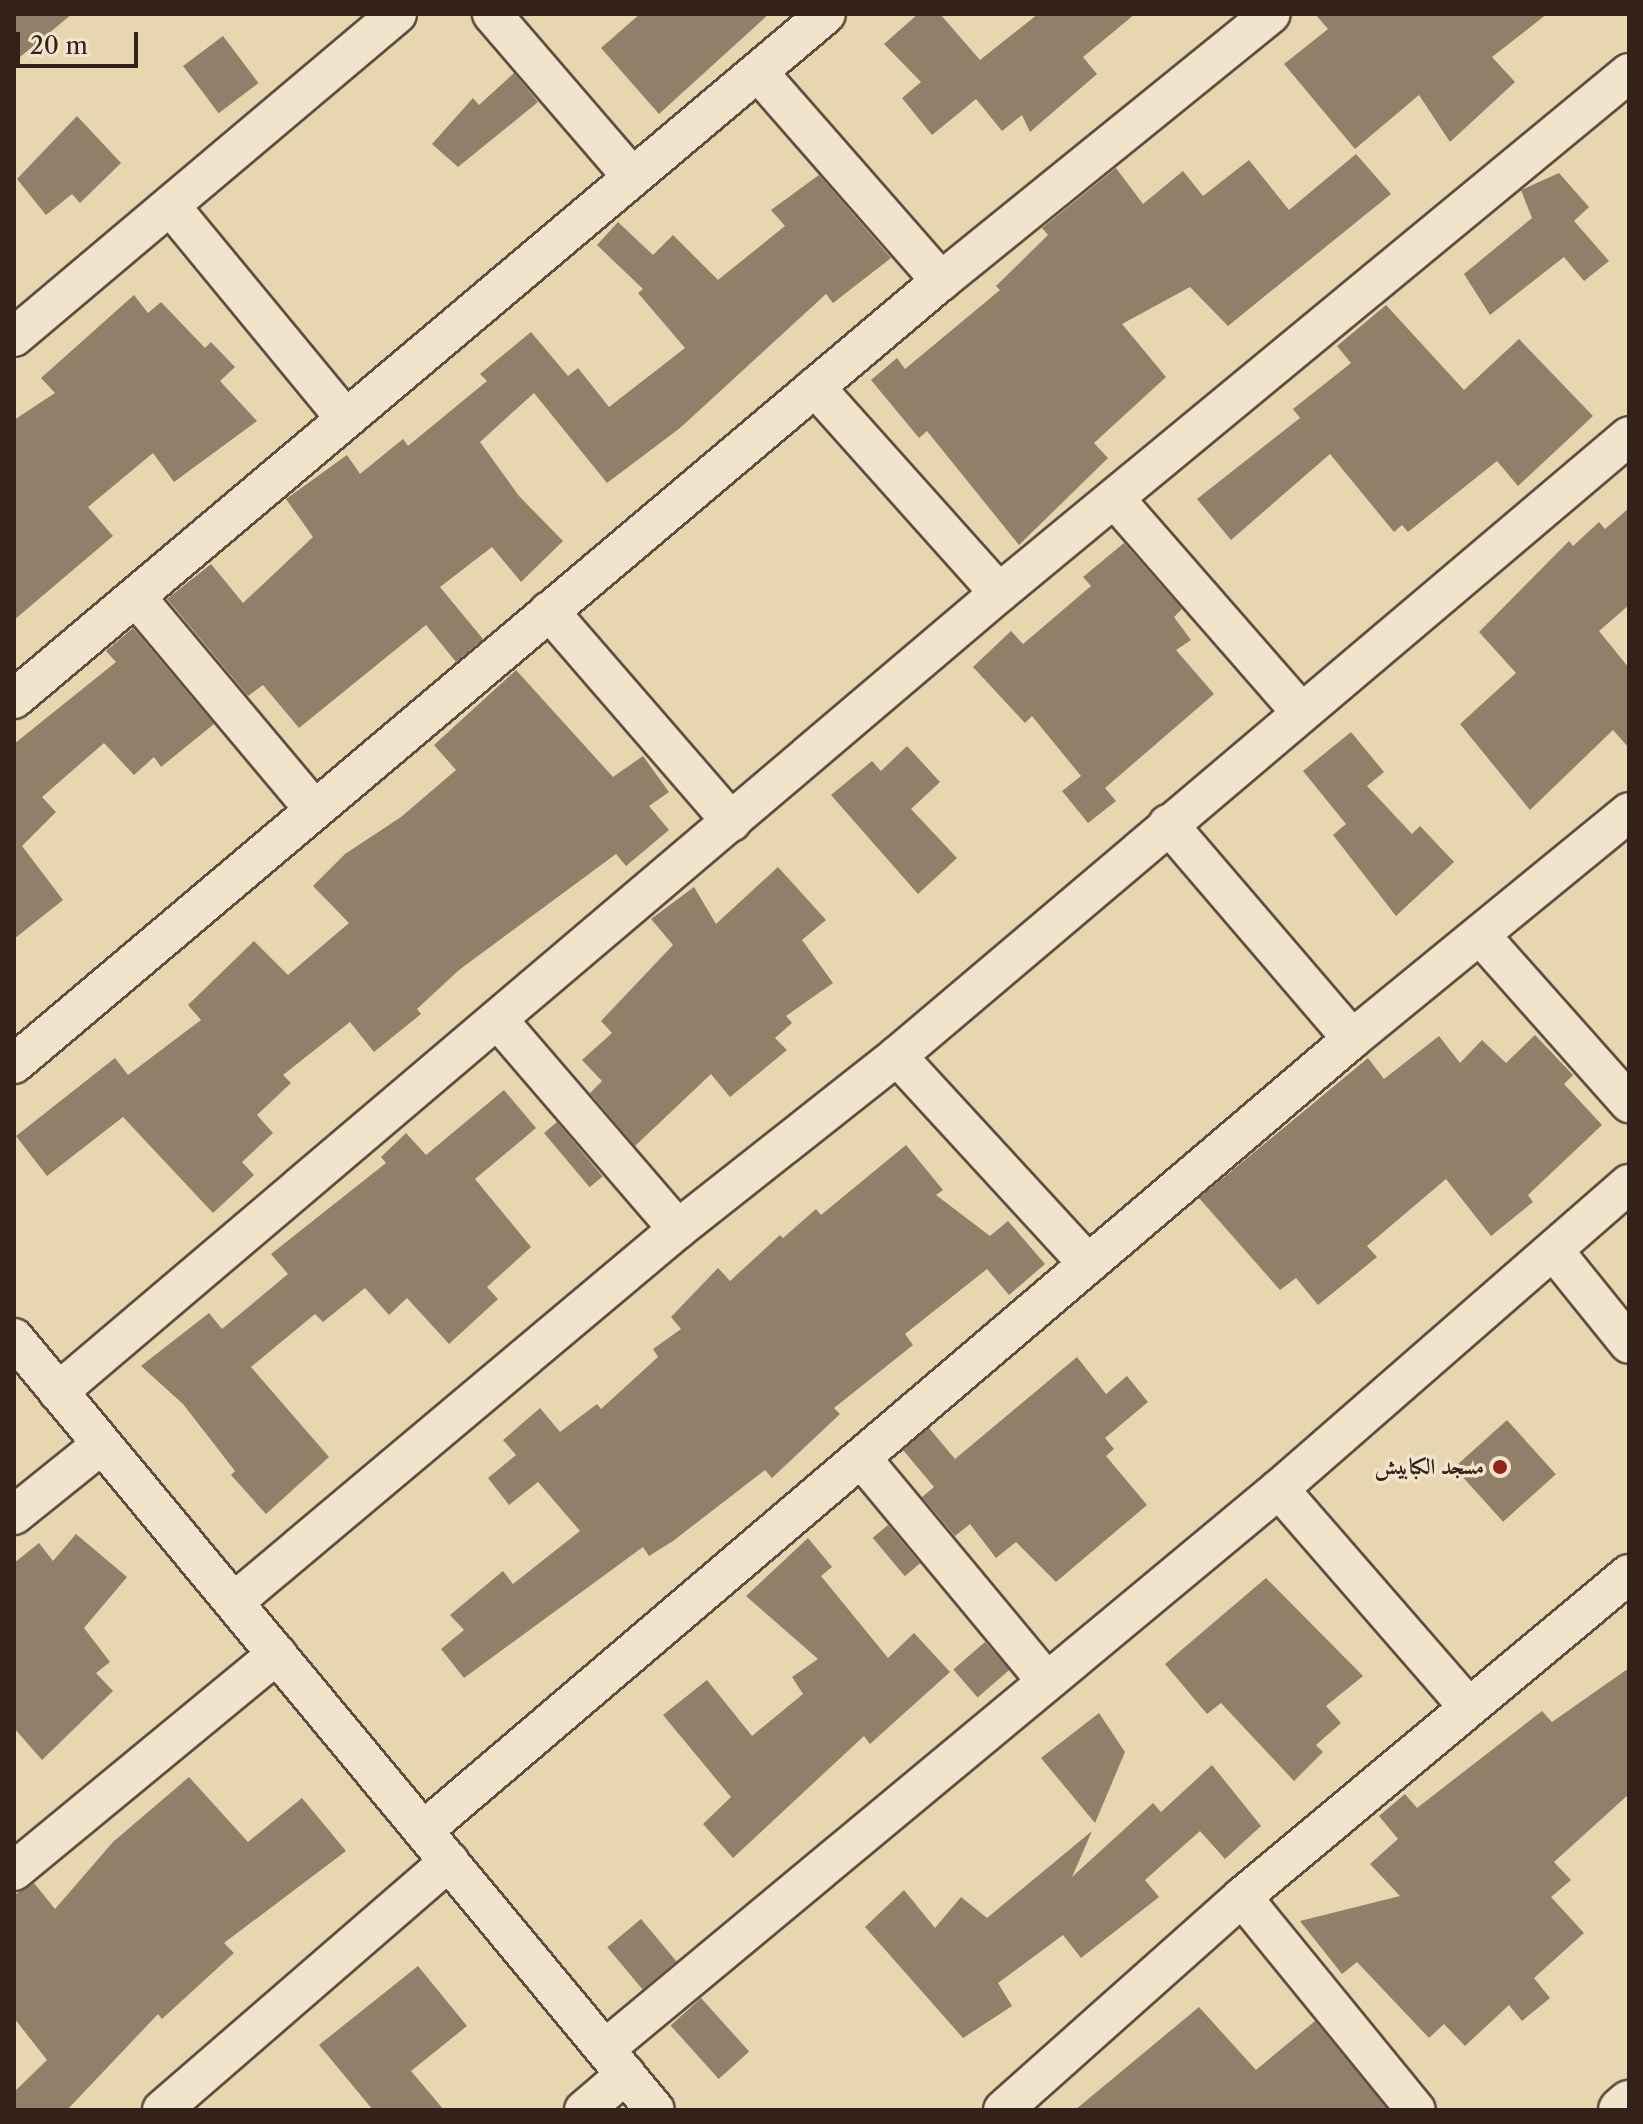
<!DOCTYPE html>
<html>
<head>
<meta charset="utf-8">
<style>
  body { margin:0 }
  #map { position:relative; width:1643px; height:2124px; overflow:hidden; background:#e8d6b1; font-family:"Libre Caslon Text",Amiri,serif }
  div>[style] { position:absolute }
  .building>* { inset:0; background:#927f69; transform-origin:0 0 }
  .roads { filter:drop-shadow(2px 0 #614e40) drop-shadow(-2px 0 #614e40) drop-shadow(0 2px #614e40) drop-shadow(0 -2px #614e40) }
  .minor>* { height:38px; margin:-19px; padding:0 19px; transform-origin:19px; border-radius:19px; background:#f0e4cc }
  .tertiary>* { height:44px; margin:-22px; padding:0 22px; transform-origin:22px; border-radius:22px; background:#f0e4cc }
  .dots>* { width:22px; height:22px; translate:-50% -50%; box-sizing:border-box; border:4px solid #f0e4cc; border-radius:50% }
  span { translate:-50% -50%; white-space:nowrap; text-align:center; line-height:1.15; -webkit-text-stroke:7px #f0e4cc; paint-order:stroke }
  .poi-label { font-size:22px; color:#34211a; font-weight:700 }
  .right { translate:-100% -50%; text-align:right }
  .frame { position:absolute; inset:0; border:16px solid #34211a; pointer-events:none }
  .scale { position:absolute; left:16px; top:32px; width:122px; height:36px; box-sizing:border-box; border:4px solid #34211a; border-top:0; padding-left:10px; font-size:24px; line-height:28px; white-space:nowrap; color:#34211a; -webkit-text-stroke:6px #f0e4cc; paint-order:stroke }
</style>
</head>
<body>
<div id="map">
  <div class="building">
    <i style="clip-path:polygon(14px 14px,72px 14px,14px 62px)"></i>
    <i style="clip-path:polygon(640px 14px,769px 14px,659px 114px,601px 48px)"></i>
    <i style="clip-path:polygon(918px 14px,940px 14px,980px 60px,1038px 14px,1135px 14px,1083px 57px,1097px 74px,1030px 132px,1022px 115px,1002px 131px,976px 99px,932px 135px,902px 98px,921px 82px,884px 44px)"></i>
    <i style="clip-path:polygon(1315px 14px,1547px 14px,1492px 57px,1515px 82px,1450px 142px,1419px 95px,1355px 149px,1284px 64px,1328px 29px)"></i>
    <i style="left:223px;top:36px;width:59px;height:50px;rotate:53deg"></i>
    <i style="clip-path:polygon(514px 73px,538px 102px,458px 167px,432px 144px,473px 98px,479px 105px)"></i>
    <i style="clip-path:polygon(77px 116px,121px 163px,80px 203px,72px 194px,46px 215px,17px 179px)"></i>
    <i style="clip-path:polygon(1356px 154px,1391px 194px,1228px 326px,1190px 287px,1122px 324px,1166px 377px,1094px 443px,1108px 458px,1019px 545px,927px 431px,919px 438px,871px 380px,897px 358px,905px 369px,1000px 290px,996px 286px,1048px 235px,1042px 228px,1116px 168px,1143px 204px,1183px 171px,1203px 196px,1249px 160px,1289px 210px)"></i>
    <i style="clip-path:polygon(1559px 173px,1589px 207px,1574px 221px,1609px 261px,1584px 281px,1564px 257px,1490px 315px,1464px 274px,1532px 218px,1521px 190px)"></i>
    <i style="clip-path:polygon(819px 175px,891px 258px,833px 303px,826px 294px,680px 428px,607px 483px,534px 393px,480px 442px,519px 496px,563px 541px,521px 582px,492px 547px,440px 587px,483px 639px,456px 662px,426px 625px,299px 728px,263px 685px,248px 696px,167px 599px,211px 564px,243px 603px,313px 537px,286px 499px,347px 455px,360px 474px,403px 439px,408px 446px,487px 381px,480px 374px,531px 332px,568px 376px,578px 368px,609px 407px,685px 348px,638px 293px,643px 289px,597px 245px,618px 222px,653px 255px,673px 235px,718px 280px,785px 226px,771px 210px)"></i>
    <i style="clip-path:polygon(134px 295px,148px 313px,161px 302px,205px 348px,211px 342px,235px 367px,220px 381px,257px 421px,174px 482px,153px 453px,88px 507px,113px 536px,14px 620px,14px 420px,55px 393px,41px 378px)"></i>
    <i style="clip-path:polygon(1386px 305px,1464px 390px,1519px 339px,1593px 416px,1518px 486px,1497px 461px,1408px 532px,1402px 525px,1394px 532px,1330px 454px,1231px 540px,1197px 499px,1300px 418px,1293px 409px,1351px 363px,1337px 346px)"></i>
    <i style="clip-path:polygon(1629px 508px,1629px 605px,1599px 631px,1629px 668px,1629px 748px,1613px 730px,1530px 810px,1460px 724px,1516px 673px,1479px 632px,1569px 541px,1573px 546px,1599px 522px,1605px 529px)"></i>
    <i style="clip-path:polygon(1124px 543px,1182px 609px,1174px 617px,1191px 640px,1176px 650px,1214px 694px,1105px 788px,1116px 801px,1088px 823px,1062px 791px,1081px 776px,1032px 716px,1025px 723px,973px 667px,1011px 631px,1023px 644px,1091px 586px,1083px 577px)"></i>
    <i style="clip-path:polygon(133px 628px,214px 724px,161px 767px,154px 757px,134px 775px,104px 743px,42px 797px,56px 812px,22px 846px,63px 900px,14px 939px,14px 744px,116px 662px,106px 651px)"></i>
    <i style="clip-path:polygon(516px 670px,613px 777px,643px 756px,669px 792px,649px 806px,669px 830px,626px 866px,616px 854px,459px 970px,417px 1009px,421px 1014px,374px 1052px,350px 1022px,283px 1075px,291px 1083px,257px 1115px,273px 1133px,242px 1162px,254px 1175px,213px 1213px,123px 1117px,47px 1176px,16px 1136px,115px 1058px,128px 1075px,201px 1020px,188px 1005px,254px 941px,288px 975px,349px 923px,313px 886px,345px 854px,401px 817px,456px 770px,434px 745px)"></i>
    <i style="clip-path:polygon(1351px 732px,1384px 772px,1367px 786px,1412px 834px,1420px 826px,1454px 862px,1396px 916px,1333px 835px,1346px 824px,1303px 771px)"></i>
    <i style="clip-path:polygon(907px 746px,940px 782px,911px 809px,957px 858px,918px 894px,831px 795px,872px 761px,881px 771px)"></i>
    <i style="clip-path:polygon(778px 867px,826px 920px,802px 940px,833px 983px,786px 1016px,792px 1023px,775px 1038px,787px 1050px,730px 1097px,711px 1074px,635px 1146px,590px 1093px,602px 1081px,582px 1060px,612px 1033px,601px 1021px,673px 945px,651px 919px,694px 887px,716px 924px)"></i>
    <i style="clip-path:polygon(1535px 1035px,1573px 1075px,1564px 1084px,1602px 1125px,1528px 1195px,1533px 1202px,1491px 1236px,1446px 1179px,1367px 1246px,1377px 1257px,1318px 1305px,1296px 1278px,1280px 1290px,1199px 1198px,1368px 1058px,1384px 1079px,1439px 1036px,1460px 1063px,1482px 1040px,1506px 1063px)"></i>
    <i style="clip-path:polygon(504px 1090px,536px 1128px,475px 1179px,531px 1247px,487px 1287px,498px 1299px,449px 1344px,407px 1298px,389px 1315px,365px 1288px,323px 1322px,315px 1314px,251px 1367px,329px 1457px,266px 1514px,231px 1475px,235px 1471px,183px 1404px,141px 1366px,209px 1313px,222px 1329px,288px 1274px,271px 1254px,386px 1163px,381px 1157px,406px 1133px,426px 1155px)"></i>
    <i style="left:557px;top:1122px;width:71px;height:17px;rotate:50deg"></i>
    <i style="clip-path:polygon(906px 1145px,943px 1190px,936px 1195px,990px 1236px,1008px 1221px,1045px 1264px,1009px 1295px,987px 1269px,905px 1334px,913px 1345px,834px 1408px,840px 1414px,772px 1478px,765px 1470px,673px 1541px,649px 1556px,643px 1547px,464px 1678px,441px 1649px,464px 1630px,450px 1615px,503px 1571px,513px 1584px,580px 1531px,538px 1482px,509px 1505px,488px 1478px,516px 1455px,503px 1440px,540px 1408px,560px 1432px,597px 1404px,601px 1409px,658px 1357px,653px 1349px,681px 1329px,671px 1317px,718px 1268px,730px 1281px,780px 1235px,783px 1238px,816px 1209px,821px 1215px)"></i>
    <i style="clip-path:polygon(1077px 1357px,1106px 1394px,1127px 1376px,1148px 1402px,1105px 1438px,1114px 1449px,1106px 1456px,1147px 1505px,1056px 1582px,1016px 1542px,996px 1558px,970px 1524px,955px 1536px,922px 1497px,934px 1487px,903px 1450px,929px 1428px,955px 1459px)"></i>
    <i style="left:1507px;top:1420px;width:73px;height:71px;rotate:48deg"></i>
    <i style="left:888px;top:1525px;width:50px;height:20px;rotate:50deg"></i>
    <i style="clip-path:polygon(76px 1534px,127px 1577px,84px 1628px,110px 1662px,96px 1673px,113px 1691px,42px 1760px,14px 1728px,14px 1563px,39px 1543px,53px 1561px)"></i>
    <i style="clip-path:polygon(808px 1538px,832px 1567px,821px 1576px,888px 1658px,914px 1633px,950px 1672px,870px 1744px,864px 1736px,733px 1858px,703px 1824px,731px 1797px,663px 1715px,707px 1680px,752px 1736px,803px 1694px,792px 1677px,818px 1659px,746px 1596px)"></i>
    <i style="clip-path:polygon(1266px 1578px,1363px 1676px,1326px 1706px,1341px 1723px,1316px 1745px,1323px 1752px,1294px 1781px,1221px 1703px,1207px 1714px,1165px 1664px)"></i>
    <i style="left:985px;top:1642px;width:37px;height:42px;rotate:49deg"></i>
    <i style="clip-path:polygon(1629px 1668px,1629px 1794px,1554px 1862px,1571px 1880px,1551px 1897px,1584px 1933px,1534px 1978px,1550px 1998px,1522px 2021px,1509px 2005px,1465px 2046px,1444px 2024px,1429px 2038px,1357px 1962px,1342px 1974px,1300px 1921px,1400px 1896px,1370px 1864px,1398px 1839px,1379px 1816px,1405px 1794px,1417px 1808px,1542px 1711px,1552px 1722px)"></i>
    <i style="clip-path:polygon(1099px 1713px,1125px 1752px,1095px 1823px,1041px 1758px)"></i>
    <i style="clip-path:polygon(1212px 1765px,1261px 1826px,1225px 1859px,1200px 1831px,1145px 1880px,1159px 1897px,1081px 1958px,1063px 1935px,998px 1983px,1012px 2006px,963px 2038px,865px 1927px,904px 1890px,935px 1928px,961px 1897px,987px 1918px,1092px 1831px,1072px 1877px,1153px 1803px,1161px 1812px)"></i>
    <i style="clip-path:polygon(189px 1777px,248px 1842px,302px 1798px,346px 1851px,224px 1943px,234px 1953px,162px 2019px,158px 2014px,67px 2110px,14px 2110px,14px 2092px,47px 2060px,14px 2018px,14px 1895px,34px 1883px,55px 1909px,113px 1842px)"></i>
    <i style="left:641px;top:1919px;width:55px;height:44px;rotate:50deg"></i>
    <i style="clip-path:polygon(418px 1966px,467px 2026px,411px 2071px,444px 2110px,373px 2110px,319px 2045px)"></i>
    <i style="left:701px;top:1998px;width:72px;height:41px;rotate:48deg"></i>
    <i style="clip-path:polygon(1199px 2007px,1256px 2070px,1315px 2021px,1388px 2110px,1075px 2110px)"></i>
  </div>
  <div class="roads">
    <div class="minor">
      <i style="left:492px;top:14px;width:215px;rotate:49.3deg"></i>
      <i style="left:758px;top:72px;width:278px;rotate:48.8deg"></i>
      <i style="left:172px;top:208px;width:271px;rotate:50.5deg"></i>
      <i style="left:14px;top:337px;width:501px;rotate:-40.14deg"></i>
      <i style="left:815px;top:387px;width:276px;rotate:48.2deg"></i>
      <i style="left:1115px;top:499px;width:279px;rotate:48.9deg"></i>
      <i style="left:136px;top:597px;width:274px;rotate:50deg"></i>
      <i style="left:549px;top:611px;width:279px;rotate:49.1deg"></i>
      <i style="left:14px;top:699px;width:1062px;rotate:-40.15deg"></i>
      <i style="left:1168px;top:824px;width:283px;rotate:49.4deg"></i>
      <i style="left:1480px;top:935px;width:225px;rotate:48.4deg"></i>
      <i style="left:498px;top:1020px;width:276px;rotate:49.3deg"></i>
      <i style="left:897px;top:1056px;width:282px;rotate:47.4deg"></i>
      <i style="left:14px;top:1064px;width:1213px;rotate:-40.19deg"></i>
      <i style="left:941px;top:281px;width:424px;rotate:-39deg"></i>
      <i style="left:1554px;top:1251px;width:119px;rotate:51.1deg"></i>
      <i style="left:14px;top:1338px;width:1003px;rotate:50.3deg"></i>
      <i style="left:58px;top:1392px;width:1234px;rotate:-40.33deg"></i>
      <i style="left:999px;top:593px;width:817px;rotate:-39.54deg"></i>
      <i style="left:862px;top:1459px;width:288px;rotate:50.3deg"></i>
      <i style="left:1279px;top:1489px;width:286px;rotate:49deg"></i>
      <i style="left:14px;top:1515px;width:112px;rotate:-38.8deg"></i>
      <i style="left:234px;top:1602px;width:580px;rotate:-40.03deg"></i>
      <i style="left:678px;top:1229px;width:279px;rotate:-38.3deg"></i>
      <i style="left:897px;top:1056px;width:959px;rotate:-40.26deg"></i>
      <i style="left:424px;top:1830px;width:1219px;rotate:-40.44deg"></i>
      <i style="left:1352px;top:1039px;width:358px;rotate:-39.3deg"></i>
      <i style="left:14px;top:1871px;width:341px;rotate:-39.5deg"></i>
      <i style="left:1242px;top:1897px;width:275px;rotate:50.8deg"></i>
      <i style="left:605px;top:2049px;width:876px;rotate:-39.72deg"></i>
      <i style="left:1279px;top:1489px;width:464px;rotate:-41.1deg"></i>
      <i style="left:162px;top:2110px;width:380px;rotate:-40.9deg"></i>
      <i style="left:584px;top:2110px;width:55px;rotate:-40.6deg"></i>
      <i style="left:1003px;top:2110px;width:320px;rotate:-41.7deg"></i>
      <i style="left:1242px;top:1897px;width:504px;rotate:-39.85deg"></i>
    </div>
    <div class="tertiary">
      <i style="left:1621px;top:2110px;width:11px;rotate:-41deg"></i>
    </div>
  </div>
  <div class="dots">
    <i style="left:1500px;top:1467px;background:#8f2418"></i>
  </div>
  <div class="poi-label">
    <span class="right" style="left:1484px;top:1467px">مسجد الكبابيش</span>
  </div>
  <div class="frame"></div>
  <div class="scale">20 m</div>
</div>
</body>
</html>
